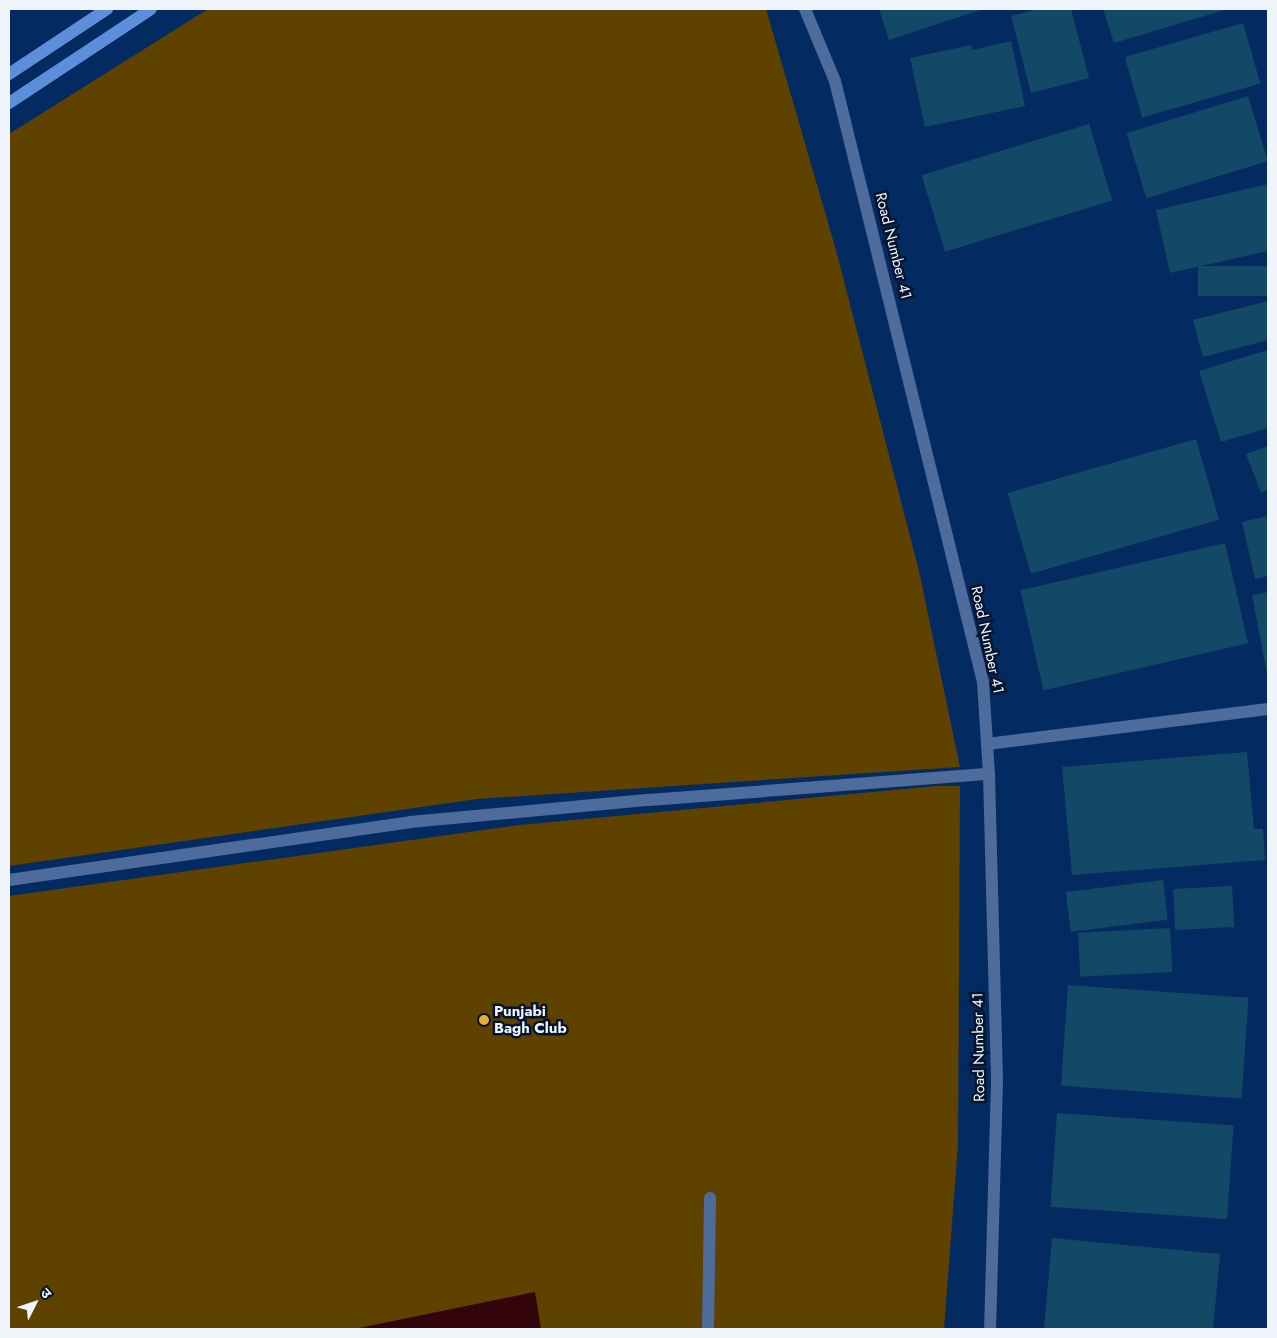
<!DOCTYPE html>
<html>
<head>
<meta charset="utf-8">
<style>
  body { margin:0 }
  #map { position:relative; width:1277px; height:1338px; overflow:hidden; background:#042a62; font-family:Jost,"Noto Sans Devanagari",sans-serif }
  div>[style] { position:absolute }
  .green>* { inset:0; background:#5f4100 }
  .water>* { inset:0; background:#33040a }
  .building>* { inset:0; background:#144867; transform-origin:0 0 }
  .lane>* { height:12px; margin:-6px; padding:0 6px; transform-origin:6px; border-radius:6px; background:#4d6c9b }
  .street>* { height:12px; margin:-6px; padding:0 6px; transform-origin:6px; border-radius:6px; background:#4d6c9b }
  .secondary>* { height:12px; margin:-6px; padding:0 6px; transform-origin:6px; border-radius:6px; background:#5d8ed9 }
  .dots>* { width:14px; height:14px; translate:-50% -50%; box-sizing:border-box; border:2px solid #06152d; border-radius:50% }
  span { translate:-50% -50%; white-space:nowrap; text-align:center; line-height:1.15; -webkit-text-stroke:5px #06152d; paint-order:stroke }
  .street-label { font-size:15px; color:#f0f5fc }
  .poi-label { font-size:15px; color:#f0f5fc; font-weight:700 }
  .left { translate:0 -50%; text-align:left }
  .frame { position:absolute; inset:0; border:10px solid #f0f5fc; pointer-events:none }
  .north { position:absolute; left:10px; top:1278px; width:50px; height:50px; -webkit-text-stroke:4px #06152d; paint-order:stroke; rotate:49deg; font-size:14px; font-weight:700; line-height:20px; text-align:center; color:#f0f5fc }
  .north::after { content:''; display:block; margin:auto; width:18px; height:22px; background:#f0f5fc; clip-path:polygon(50% 0,100% 100%,50% 72%,0 100%) }
</style>
</head>
<body>
<div id="map">
  <div class="green">
    <i style="clip-path:polygon(208px 9px,766px 9px,836px 250px,919px 571px,960px 767px,477px 799px,9px 866px,9px 134px)"></i>
    <i style="clip-path:polygon(937px 786px,960px 786px,958px 1144px,944px 1329px,9px 1329px,9px 896px,519px 825px)"></i>
  </div>
  <div class="water">
    <i style="clip-path:polygon(535px 1292px,541px 1329px,354px 1329px)"></i>
  </div>
  <div class="building">
    <i style="clip-path:polygon(879px 9px,983px 9px,889px 40px)"></i>
    <i style="clip-path:polygon(1039px 9px,1071px 9px,1089px 78px,1031px 93px,1011px 16px)"></i>
    <i style="clip-path:polygon(1103px 9px,1228px 9px,1114px 43px)"></i>
    <i style="left:1243px;top:23px;width:63px;height:123px;rotate:74deg"></i>
    <i style="clip-path:polygon(1011px 41px,1025px 106px,925px 127px,910px 58px,971px 45px,972px 50px)"></i>
    <i style="left:1248px;top:96px;width:68px;height:127px;rotate:73deg"></i>
    <i style="left:1089px;top:124px;width:80px;height:175px;rotate:73deg"></i>
    <i style="clip-path:polygon(1268px 184px,1268px 251px,1170px 273px,1156px 210px)"></i>
    <i style="left:1268px;top:266px;width:30px;height:70px;rotate:90deg"></i>
    <i style="clip-path:polygon(1268px 301px,1268px 340px,1203px 357px,1193px 320px)"></i>
    <i style="clip-path:polygon(1268px 350px,1268px 428px,1221px 442px,1199px 371px)"></i>
    <i style="left:1196px;top:439px;width:84px;height:196px;rotate:74deg"></i>
    <i style="clip-path:polygon(1268px 446px,1268px 490px,1261px 493px,1246px 454px)"></i>
    <i style="clip-path:polygon(1268px 516px,1268px 576px,1255px 579px,1242px 522px)"></i>
    <i style="left:1225px;top:543px;width:103px;height:210px;rotate:77deg"></i>
    <i style="clip-path:polygon(1268px 592px,1268px 674px,1267px 674px,1252px 595px)"></i>
    <i style="clip-path:polygon(1247px 752px,1254px 829px,1263px 829px,1265px 860px,1072px 875px,1062px 767px)"></i>
    <i style="left:1163px;top:880px;width:40px;height:98px;rotate:83deg"></i>
    <i style="left:1232px;top:886px;width:41px;height:59px;rotate:87deg"></i>
    <i style="left:1170px;top:928px;width:44px;height:92px;rotate:87deg"></i>
    <i style="left:1068px;top:985px;width:181px;height:101px;rotate:4deg"></i>
    <i style="left:1057px;top:1113px;width:177px;height:94px;rotate:4deg"></i>
    <i style="clip-path:polygon(1052px 1238px,1220px 1254px,1213px 1329px,1044px 1329px)"></i>
  </div>
  <div class="lane">
    <i style="left:708px;top:1329px;width:131px;rotate:-89.1deg"></i>
  </div>
  <div class="street">
    <i style="left:805px;top:9px;width:78px;rotate:67.4deg"></i>
    <i style="left:835px;top:81px;width:619px;rotate:76.17deg"></i>
    <i style="left:983px;top:682px;width:92px;rotate:86.3deg"></i>
    <i style="left:989px;top:774px;width:307px;rotate:88.5deg"></i>
    <i style="left:997px;top:1081px;width:248px;rotate:91.6deg"></i>
    <i style="left:987px;top:744px;width:283px;rotate:-7.1deg"></i>
    <i style="left:9px;top:880px;width:405px;rotate:-8.2deg"></i>
    <i style="left:410px;top:822px;width:240px;rotate:-5.3deg"></i>
    <i style="left:649px;top:800px;width:341px;rotate:-4.4deg"></i>
  </div>
  <div class="secondary">
    <i style="left:9px;top:74px;width:118px;rotate:-33.6deg"></i>
    <i style="left:9px;top:103px;width:170px;rotate:-33.5deg"></i>
  </div>
  <div class="dots">
    <i style="left:484px;top:1020px;background:#e8ab37"></i>
  </div>
  <div class="street-label">
    <span style="left:893px;top:246px;rotate:76deg">Road Number 41</span>
    <span style="left:987px;top:640px;rotate:78deg">Road Number 41</span>
    <span style="left:979px;top:1047px;rotate:-91deg">Road Number 41</span>
  </div>
  <div class="poi-label">
    <span class="left" style="left:494px;top:1020px">Punjabi<br>Bagh Club</span>
  </div>
  <div class="frame"></div>
  <div class="north">उ</div>
</div>
</body>
</html>
